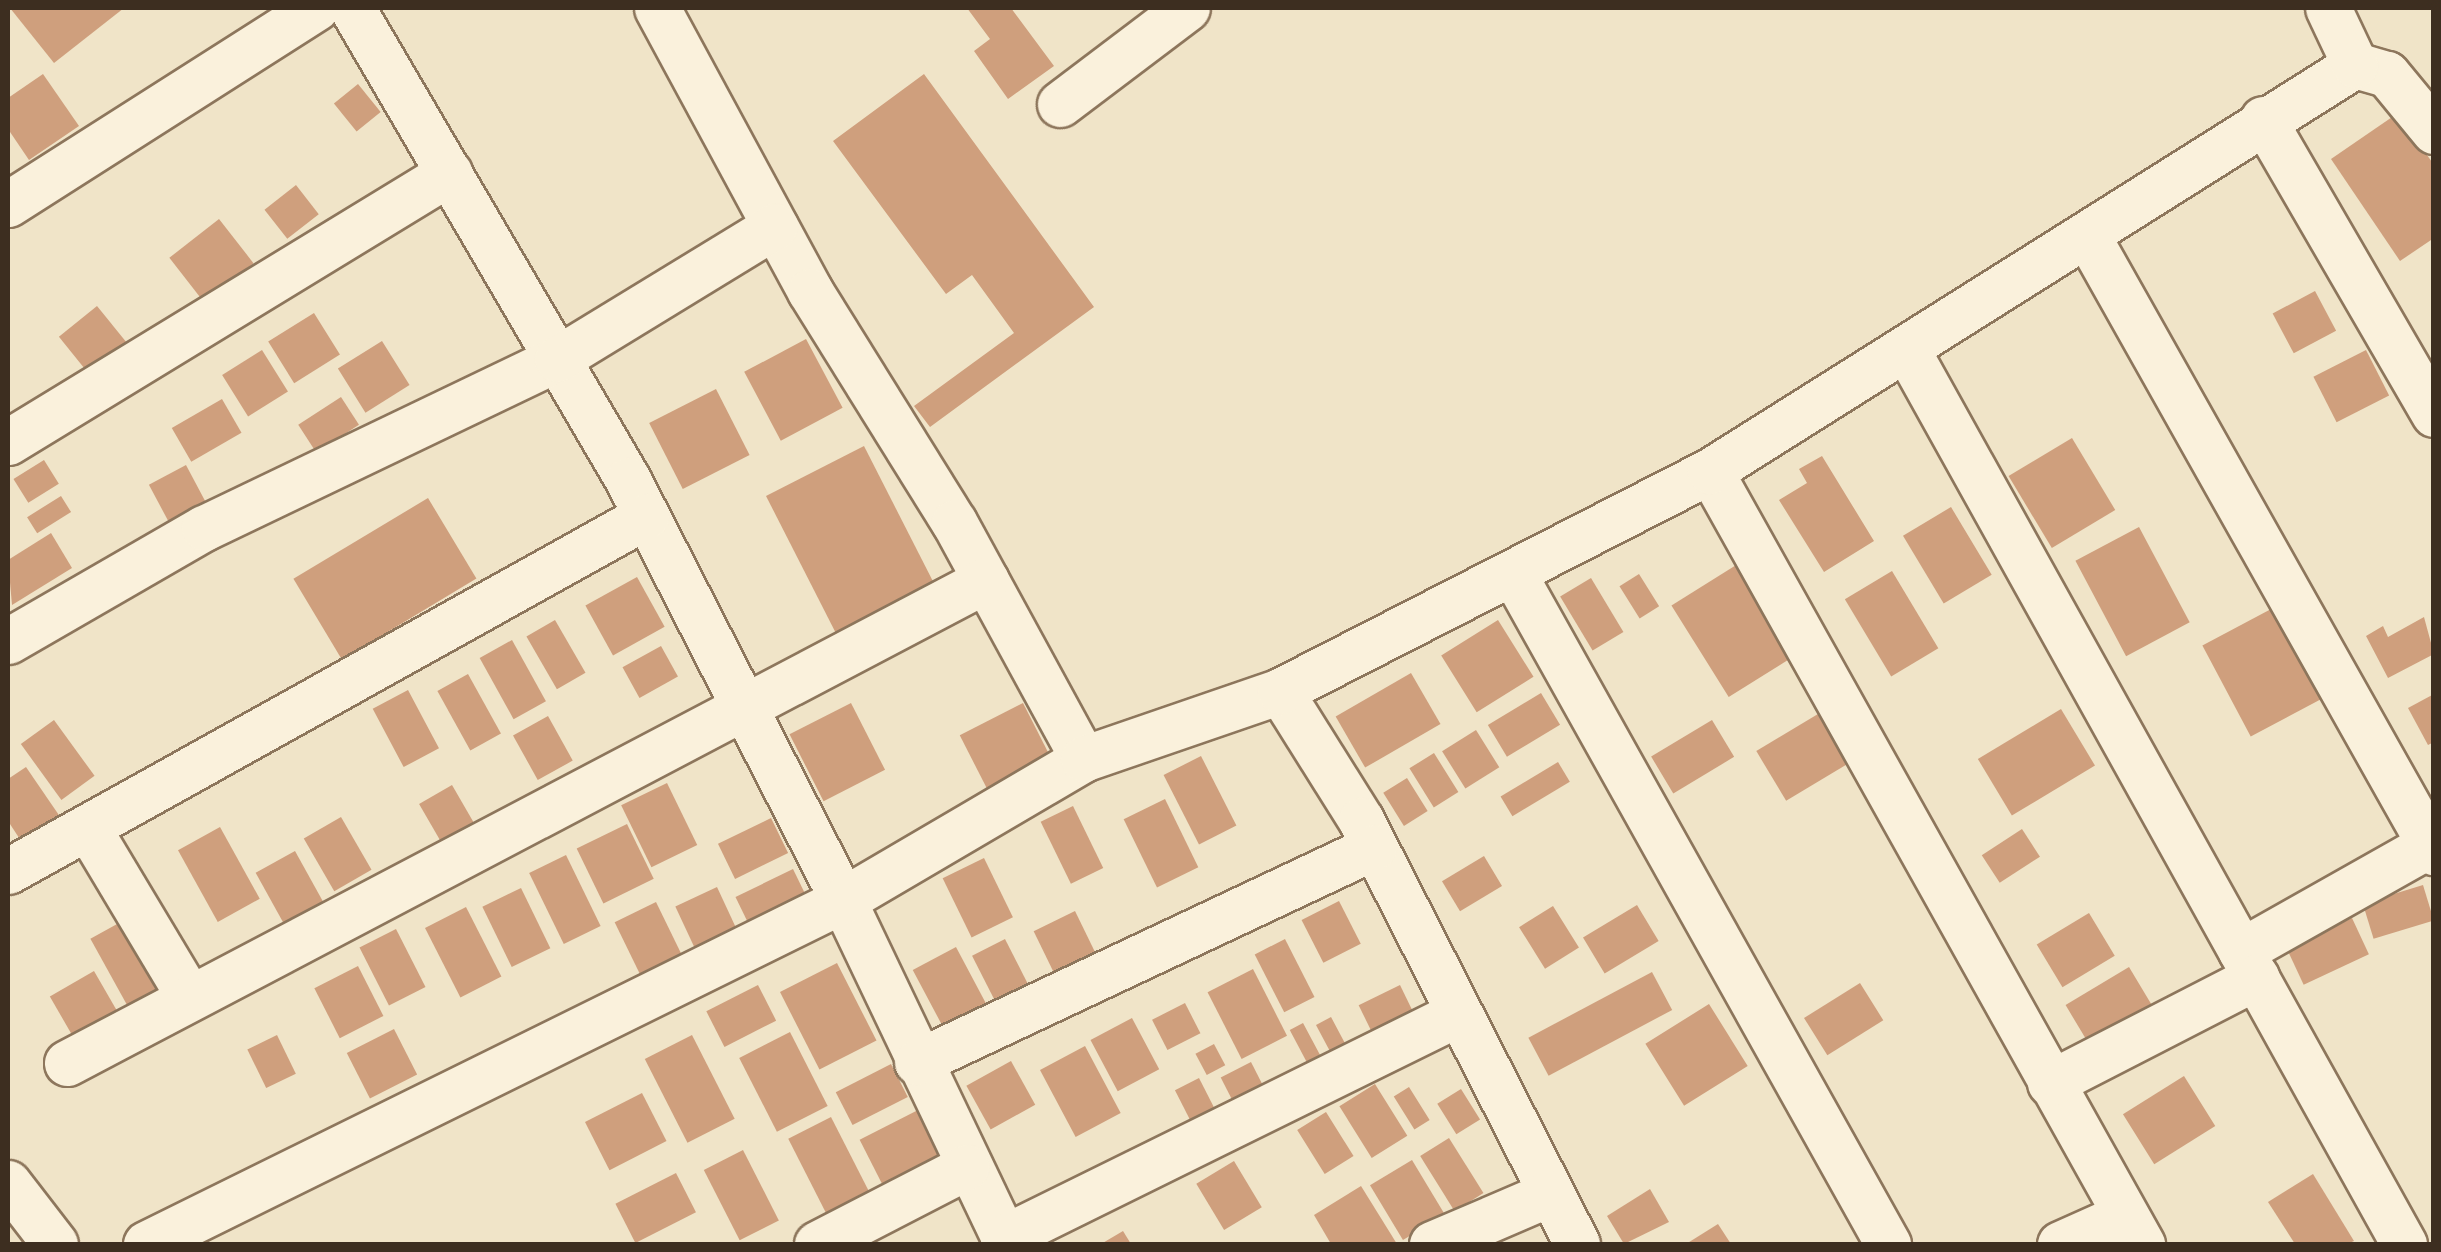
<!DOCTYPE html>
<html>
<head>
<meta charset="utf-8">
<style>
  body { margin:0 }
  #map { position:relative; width:2441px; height:1252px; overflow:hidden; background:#f0e4c8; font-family:Literata,serif }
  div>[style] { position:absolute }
  .building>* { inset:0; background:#cf9f7d; transform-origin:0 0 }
  .roads { filter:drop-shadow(2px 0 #8d765c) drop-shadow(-2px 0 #8d765c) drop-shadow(0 2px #8d765c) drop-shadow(0 -2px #8d765c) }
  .minor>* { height:45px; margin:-22.5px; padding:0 22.5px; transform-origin:22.5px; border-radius:22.5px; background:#faf1dc }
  span { translate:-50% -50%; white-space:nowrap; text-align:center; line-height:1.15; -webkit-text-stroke:8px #f7eed8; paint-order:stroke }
  .frame { position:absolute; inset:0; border:10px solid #3d2e20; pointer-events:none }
</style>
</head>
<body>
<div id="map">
  <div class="building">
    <i style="clip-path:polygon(10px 8px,124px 8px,54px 63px)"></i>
    <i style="clip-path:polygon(967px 8px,1011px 8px,1054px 66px,1008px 99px,974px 51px,990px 39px)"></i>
    <i style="clip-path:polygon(43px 74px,79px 126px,29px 160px,8px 129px,8px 98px)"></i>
    <i style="clip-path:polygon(924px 74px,1094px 307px,930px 427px,914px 406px,1014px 333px,972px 275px,946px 294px,833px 141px)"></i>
    <i style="left:358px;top:84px;width:36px;height:31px;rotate:51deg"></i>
    <i style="clip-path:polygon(2398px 113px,2434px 165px,2434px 238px,2400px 261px,2331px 159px)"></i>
    <i style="left:296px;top:185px;width:37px;height:40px;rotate:52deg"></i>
    <i style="left:219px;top:219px;width:56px;height:63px;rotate:52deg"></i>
    <i style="left:2315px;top:291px;width:45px;height:48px;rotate:62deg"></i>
    <i style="left:97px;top:306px;width:48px;height:49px;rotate:51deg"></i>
    <i style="left:314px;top:313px;width:49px;height:54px;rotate:58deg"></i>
    <i style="left:806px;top:339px;width:78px;height:70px;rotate:62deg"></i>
    <i style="left:382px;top:341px;width:52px;height:52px;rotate:58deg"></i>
    <i style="left:262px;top:350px;width:49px;height:47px;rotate:58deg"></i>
    <i style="left:2366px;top:350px;width:51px;height:59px;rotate:63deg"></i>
    <i style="left:716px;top:389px;width:74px;height:75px;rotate:63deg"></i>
    <i style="left:341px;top:397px;width:33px;height:51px;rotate:57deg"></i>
    <i style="left:222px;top:399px;width:39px;height:58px;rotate:60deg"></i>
    <i style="left:2072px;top:438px;width:84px;height:74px;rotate:59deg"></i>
    <i style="left:864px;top:446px;width:158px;height:110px;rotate:63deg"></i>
    <i style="clip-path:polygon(1822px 456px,1874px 541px,1824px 572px,1779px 500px,1807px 483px,1799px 469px)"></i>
    <i style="left:44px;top:460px;width:28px;height:36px;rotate:58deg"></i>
    <i style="left:186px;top:465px;width:50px;height:42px;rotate:62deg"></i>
    <i style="left:61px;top:496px;width:19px;height:40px;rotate:58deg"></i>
    <i style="left:428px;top:498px;width:94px;height:157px;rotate:59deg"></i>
    <i style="left:1951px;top:507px;width:79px;height:56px;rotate:59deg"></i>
    <i style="left:2139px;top:527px;width:108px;height:72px;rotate:62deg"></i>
    <i style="clip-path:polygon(51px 533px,72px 568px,12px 605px,8px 560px)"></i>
    <i style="left:1741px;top:562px;width:108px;height:82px;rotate:58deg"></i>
    <i style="left:1892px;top:571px;width:90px;height:55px;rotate:59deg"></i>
    <i style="left:1639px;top:574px;width:38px;height:23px;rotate:58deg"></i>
    <i style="left:637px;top:577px;width:57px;height:59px;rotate:61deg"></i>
    <i style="left:1591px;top:578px;width:63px;height:36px;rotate:59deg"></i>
    <i style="left:2273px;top:608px;width:103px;height:80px;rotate:62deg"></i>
    <i style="clip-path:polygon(2424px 617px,2434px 654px,2388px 678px,2366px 636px,2383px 626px,2388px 637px)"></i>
    <i style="left:555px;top:620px;width:61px;height:33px;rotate:60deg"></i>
    <i style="left:1498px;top:620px;width:67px;height:67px;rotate:58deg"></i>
    <i style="left:512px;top:640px;width:70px;height:37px;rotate:61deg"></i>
    <i style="left:661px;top:646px;width:35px;height:44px;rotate:61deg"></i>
    <i style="left:1411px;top:673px;width:59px;height:87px;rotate:60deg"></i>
    <i style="left:468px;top:674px;width:68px;height:35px;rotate:61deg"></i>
    <i style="left:408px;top:690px;width:66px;height:40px;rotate:62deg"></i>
    <i style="left:1541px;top:693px;width:37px;height:62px;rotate:59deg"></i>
    <i style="clip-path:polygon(2434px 694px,2434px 742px,2428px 745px,2408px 708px)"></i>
    <i style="left:851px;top:703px;width:75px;height:69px;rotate:63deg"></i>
    <i style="left:1023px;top:703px;width:63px;height:71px;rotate:63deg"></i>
    <i style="left:2061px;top:709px;width:66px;height:97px;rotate:59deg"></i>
    <i style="left:1818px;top:714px;width:58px;height:72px;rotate:59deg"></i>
    <i style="left:548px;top:716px;width:51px;height:40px;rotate:61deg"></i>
    <i style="left:54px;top:720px;width:69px;height:41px;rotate:54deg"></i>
    <i style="left:1712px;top:720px;width:43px;height:71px;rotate:59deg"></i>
    <i style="left:1476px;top:730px;width:44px;height:40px;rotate:58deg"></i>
    <i style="left:1434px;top:753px;width:46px;height:29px;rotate:58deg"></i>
    <i style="left:1201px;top:756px;width:78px;height:42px;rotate:63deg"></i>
    <i style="left:1558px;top:762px;width:23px;height:67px;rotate:59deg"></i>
    <i style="clip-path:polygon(26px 767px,65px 824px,27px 850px,8px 821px,8px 779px)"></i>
    <i style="left:1407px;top:778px;width:39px;height:28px;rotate:58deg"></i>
    <i style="left:667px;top:783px;width:69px;height:51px;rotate:64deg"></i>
    <i style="left:452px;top:785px;width:48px;height:38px;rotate:60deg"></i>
    <i style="left:1165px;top:799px;width:76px;height:46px;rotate:64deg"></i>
    <i style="left:1073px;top:806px;width:69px;height:36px;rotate:64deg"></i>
    <i style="left:341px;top:817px;width:61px;height:43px;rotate:60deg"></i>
    <i style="left:771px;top:818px;width:39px;height:59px;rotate:64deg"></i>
    <i style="left:627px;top:824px;width:61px;height:56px;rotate:64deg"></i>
    <i style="left:220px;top:827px;width:82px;height:48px;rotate:61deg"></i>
    <i style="left:2022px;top:829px;width:33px;height:48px;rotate:57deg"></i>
    <i style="left:295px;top:851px;width:62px;height:45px;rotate:61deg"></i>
    <i style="left:566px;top:855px;width:79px;height:41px;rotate:64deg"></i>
    <i style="left:1484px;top:856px;width:35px;height:49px;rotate:59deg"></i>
    <i style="left:984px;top:858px;width:66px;height:46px;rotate:64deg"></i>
    <i style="left:793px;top:869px;width:30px;height:64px;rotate:64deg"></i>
    <i style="left:2423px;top:885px;width:37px;height:63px;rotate:73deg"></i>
    <i style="left:717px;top:887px;width:52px;height:46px;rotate:65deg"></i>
    <i style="left:521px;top:888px;width:67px;height:43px;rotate:64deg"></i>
    <i style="left:1339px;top:901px;width:48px;height:42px;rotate:63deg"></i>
    <i style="left:656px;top:902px;width:62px;height:46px;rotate:64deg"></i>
    <i style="left:1637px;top:905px;width:42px;height:63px;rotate:59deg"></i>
    <i style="left:1553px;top:906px;width:49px;height:40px;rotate:58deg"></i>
    <i style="left:466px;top:907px;width:78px;height:46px;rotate:63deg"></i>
    <i style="left:1075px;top:911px;width:52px;height:46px;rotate:64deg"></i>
    <i style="left:2089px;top:913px;width:50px;height:61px;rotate:59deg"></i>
    <i style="left:128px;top:918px;width:83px;height:43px;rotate:61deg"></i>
    <i style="left:2352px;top:918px;width:40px;height:72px;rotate:65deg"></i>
    <i style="left:396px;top:929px;width:65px;height:41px;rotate:63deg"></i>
    <i style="left:1005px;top:939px;width:56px;height:37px;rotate:63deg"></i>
    <i style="left:1285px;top:939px;width:65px;height:34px;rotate:63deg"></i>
    <i style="left:956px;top:947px;width:69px;height:49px;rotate:62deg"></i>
    <i style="left:837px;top:963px;width:87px;height:64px;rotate:63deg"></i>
    <i style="left:358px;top:966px;width:56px;height:49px;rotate:63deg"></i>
    <i style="left:2129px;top:967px;width:48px;height:74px;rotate:59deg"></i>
    <i style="left:1253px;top:969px;width:75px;height:51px;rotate:63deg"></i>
    <i style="left:94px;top:971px;width:60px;height:51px;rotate:60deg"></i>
    <i style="left:1652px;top:972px;width:43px;height:140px;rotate:62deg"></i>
    <i style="left:1860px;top:983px;width:44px;height:66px;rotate:58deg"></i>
    <i style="left:758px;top:985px;width:40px;height:58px;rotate:63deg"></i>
    <i style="left:1400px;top:985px;width:28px;height:46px;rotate:64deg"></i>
    <i style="left:1185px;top:1003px;width:34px;height:37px;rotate:63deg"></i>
    <i style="left:1709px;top:1004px;width:73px;height:75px;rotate:58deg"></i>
    <i style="left:1331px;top:1017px;width:34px;height:17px;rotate:62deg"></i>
    <i style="left:1132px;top:1018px;width:58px;height:47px;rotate:62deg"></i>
    <i style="left:1303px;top:1023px;width:44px;height:15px;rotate:62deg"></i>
    <i style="left:394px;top:1029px;width:51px;height:53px;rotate:63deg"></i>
    <i style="left:790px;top:1032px;width:83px;height:57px;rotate:63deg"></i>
    <i style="left:277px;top:1035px;width:43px;height:33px;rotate:64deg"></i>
    <i style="left:692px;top:1035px;width:94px;height:53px;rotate:63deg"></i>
    <i style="left:1214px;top:1044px;width:24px;height:21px;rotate:62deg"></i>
    <i style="left:1085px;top:1046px;width:76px;height:51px;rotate:62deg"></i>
    <i style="left:1011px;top:1061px;width:50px;height:51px;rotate:61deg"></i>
    <i style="left:1251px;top:1062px;width:42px;height:34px;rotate:63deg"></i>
    <i style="left:891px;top:1064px;width:37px;height:62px;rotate:63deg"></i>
    <i style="left:2184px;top:1076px;width:59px;height:72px;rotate:58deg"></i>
    <i style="left:1199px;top:1078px;width:39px;height:27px;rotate:63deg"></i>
    <i style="left:1375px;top:1084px;width:61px;height:42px;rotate:58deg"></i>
    <i style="left:1409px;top:1087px;width:39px;height:18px;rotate:58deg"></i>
    <i style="left:1461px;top:1089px;width:36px;height:28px;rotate:58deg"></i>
    <i style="left:642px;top:1093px;width:54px;height:64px;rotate:63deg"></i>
    <i style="left:922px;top:1108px;width:54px;height:70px;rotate:63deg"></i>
    <i style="left:1326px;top:1112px;width:52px;height:34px;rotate:58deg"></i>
    <i style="left:831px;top:1117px;width:93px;height:48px;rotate:63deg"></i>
    <i style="left:1449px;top:1138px;width:65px;height:34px;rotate:58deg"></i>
    <i style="left:743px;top:1150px;width:79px;height:44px;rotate:63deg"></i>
    <i style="left:1412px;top:1160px;width:64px;height:49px;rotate:59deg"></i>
    <i style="left:1234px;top:1161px;width:54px;height:44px;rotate:59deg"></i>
    <i style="left:676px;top:1173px;width:44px;height:68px;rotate:63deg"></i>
    <i style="clip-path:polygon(2313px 1174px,2354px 1241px,2347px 1244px,2295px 1244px,2268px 1202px)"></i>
    <i style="clip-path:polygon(1361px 1186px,1397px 1244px,1331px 1244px,1314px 1215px)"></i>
    <i style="clip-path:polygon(1650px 1189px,1669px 1222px,1624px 1244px,1607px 1216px)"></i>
    <i style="clip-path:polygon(1718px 1224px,1731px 1244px,1686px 1244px)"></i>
    <i style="clip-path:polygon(1123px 1231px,1131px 1244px,1101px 1244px)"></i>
  </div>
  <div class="roads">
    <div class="minor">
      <i style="left:352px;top:8px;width:547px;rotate:59.68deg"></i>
      <i style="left:628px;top:480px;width:472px;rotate:62.9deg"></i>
      <i style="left:843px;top:900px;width:381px;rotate:64.5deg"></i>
      <i style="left:657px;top:8px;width:322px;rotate:61.6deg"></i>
      <i style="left:810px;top:291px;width:272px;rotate:58.1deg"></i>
      <i style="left:954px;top:522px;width:270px;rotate:61.4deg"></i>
      <i style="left:2355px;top:65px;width:33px;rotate:16deg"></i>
      <i style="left:2387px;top:74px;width:74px;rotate:50.5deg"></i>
      <i style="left:1060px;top:104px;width:159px;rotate:-37.1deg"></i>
      <i style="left:2263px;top:119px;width:341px;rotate:59.9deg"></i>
      <i style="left:8px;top:204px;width:365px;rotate:-32.5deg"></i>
      <i style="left:2088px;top:237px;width:706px;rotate:60.64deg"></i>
      <i style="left:1907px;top:350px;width:1023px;rotate:60.93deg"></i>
      <i style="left:8px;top:442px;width:517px;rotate:-31.38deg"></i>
      <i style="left:1710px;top:471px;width:886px;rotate:60.8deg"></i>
      <i style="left:1513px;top:573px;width:769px;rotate:60.8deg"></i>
      <i style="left:8px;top:641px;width:226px;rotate:-30deg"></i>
      <i style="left:204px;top:528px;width:391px;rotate:-25.6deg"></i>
      <i style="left:557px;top:359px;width:255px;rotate:-31.4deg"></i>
      <i style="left:1280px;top:691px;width:152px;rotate:57.9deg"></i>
      <i style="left:1361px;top:820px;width:476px;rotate:63deg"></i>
      <i style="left:88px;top:828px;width:195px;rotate:59.1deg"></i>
      <i style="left:8px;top:871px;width:730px;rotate:-29.09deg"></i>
      <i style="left:2241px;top:951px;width:216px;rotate:-29.4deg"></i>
      <i style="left:917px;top:1062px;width:505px;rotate:-25.2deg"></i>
      <i style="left:67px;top:1063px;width:1038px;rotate:-27.73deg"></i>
      <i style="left:2050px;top:1083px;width:232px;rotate:-27.2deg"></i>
      <i style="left:8px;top:1183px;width:77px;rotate:52.4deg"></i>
      <i style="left:1003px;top:1238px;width:508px;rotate:-26.26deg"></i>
      <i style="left:146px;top:1244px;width:777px;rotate:-26.27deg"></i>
      <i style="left:843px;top:900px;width:278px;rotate:-30.4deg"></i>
      <i style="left:1083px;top:759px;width:208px;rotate:-19deg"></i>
      <i style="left:1280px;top:691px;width:483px;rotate:-27.1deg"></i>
      <i style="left:1710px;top:471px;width:762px;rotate:-32.19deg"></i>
      <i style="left:2355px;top:65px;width:63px;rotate:-115.3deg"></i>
      <i style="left:817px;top:1244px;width:168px;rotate:-27.3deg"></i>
      <i style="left:1432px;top:1244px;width:129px;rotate:-23.2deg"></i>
      <i style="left:2060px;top:1244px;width:71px;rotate:-24deg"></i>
    </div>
  </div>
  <div class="frame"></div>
</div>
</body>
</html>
